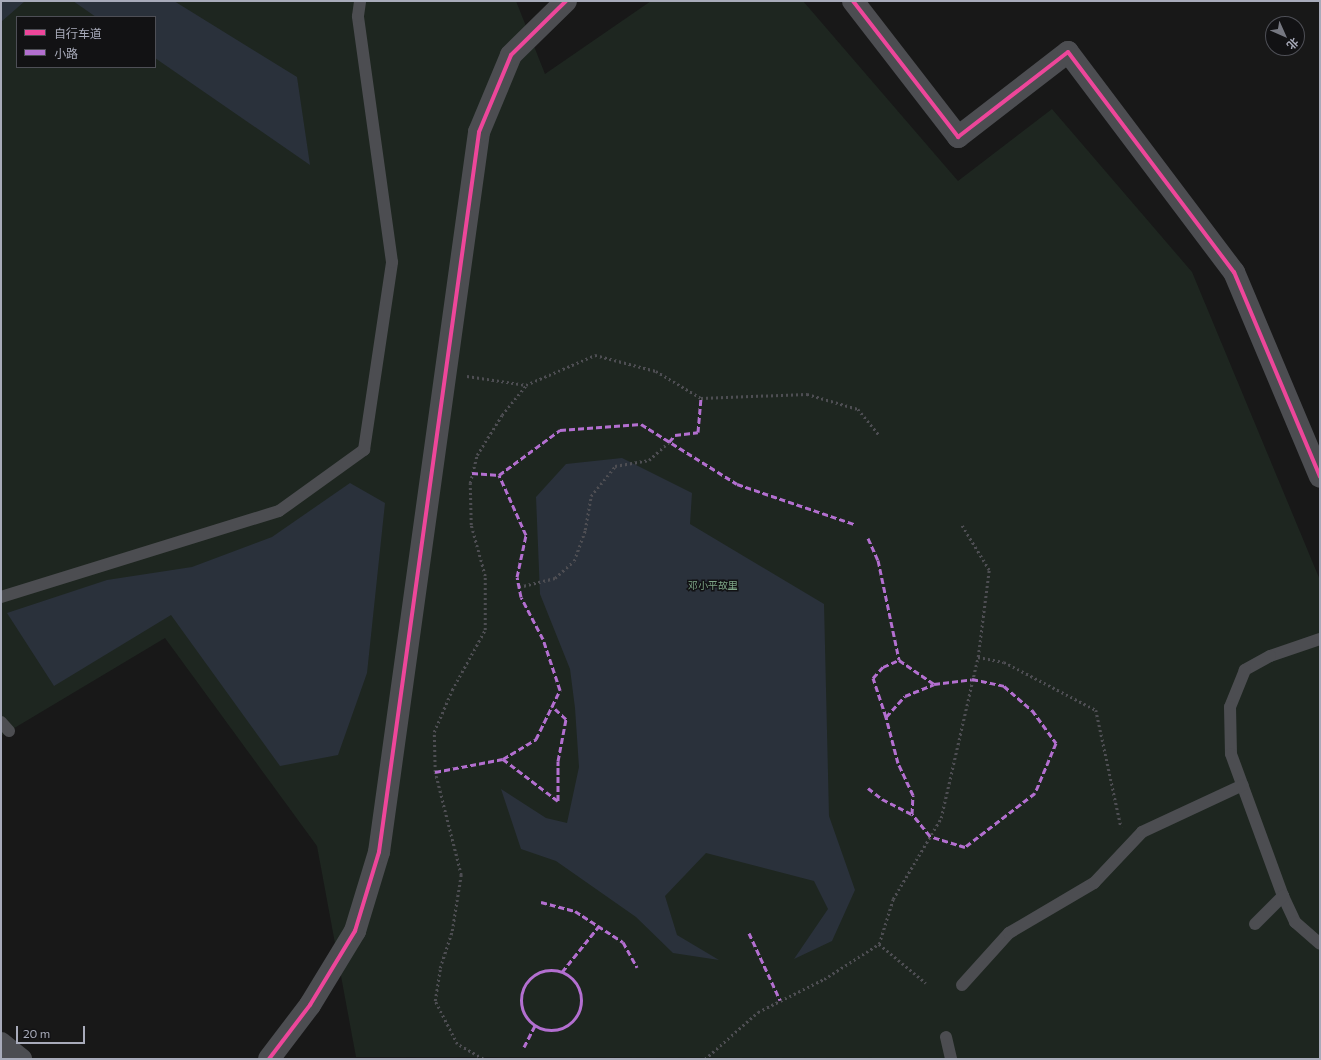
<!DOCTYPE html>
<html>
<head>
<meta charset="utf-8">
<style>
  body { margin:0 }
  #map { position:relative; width:1321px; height:1060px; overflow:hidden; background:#181818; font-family:Commissioner,"Noto Sans SC",sans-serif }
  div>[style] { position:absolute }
  .green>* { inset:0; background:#1e2620 }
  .water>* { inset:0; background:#2a313b }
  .path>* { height:2.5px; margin-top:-1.25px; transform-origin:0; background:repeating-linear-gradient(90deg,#4e4e53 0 2px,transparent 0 5px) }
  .service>* { height:12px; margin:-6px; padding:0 6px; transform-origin:6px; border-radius:6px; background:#4c4d51 }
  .minor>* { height:22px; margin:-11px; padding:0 11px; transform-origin:11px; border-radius:11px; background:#4c4d51 }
  .tertiary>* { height:22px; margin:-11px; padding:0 11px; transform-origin:11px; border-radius:11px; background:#4c4d51 }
  .quiet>* { height:3px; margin-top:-1.5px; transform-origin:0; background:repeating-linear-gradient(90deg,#b36fd0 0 6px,transparent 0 9px) }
  .quiet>.ring { margin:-1.5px; padding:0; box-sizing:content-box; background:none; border:3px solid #b36fd0; border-radius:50% }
  .cycleway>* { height:4px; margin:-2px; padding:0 2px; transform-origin:2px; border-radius:2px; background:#ed469a }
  span { translate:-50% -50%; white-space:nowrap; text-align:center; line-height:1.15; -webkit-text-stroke:3px #121214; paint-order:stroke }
  .park-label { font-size:10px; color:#7ea687 }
  .frame { position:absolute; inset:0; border:2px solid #a8abba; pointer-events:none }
  .legend { position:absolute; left:16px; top:16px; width:140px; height:52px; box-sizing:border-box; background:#121214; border:1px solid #4e4f56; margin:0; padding:5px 7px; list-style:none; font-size:12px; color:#a8abba }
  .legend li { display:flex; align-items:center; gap:8px; height:20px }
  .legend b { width:20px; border:1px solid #4e4f56 }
  .north { position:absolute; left:1265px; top:16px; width:40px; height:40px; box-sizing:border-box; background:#121214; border:1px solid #4e4f56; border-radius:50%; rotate:135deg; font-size:11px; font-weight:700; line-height:16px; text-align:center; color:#a8abba }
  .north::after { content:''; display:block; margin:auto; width:14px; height:18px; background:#767881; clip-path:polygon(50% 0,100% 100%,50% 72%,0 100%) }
  .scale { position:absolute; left:16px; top:1026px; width:69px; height:18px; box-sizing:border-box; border:2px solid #a8abba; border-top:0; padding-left:5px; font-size:12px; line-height:14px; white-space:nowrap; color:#a8abba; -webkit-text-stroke:3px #121214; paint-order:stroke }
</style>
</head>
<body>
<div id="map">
  <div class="green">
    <i style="clip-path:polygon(evenodd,1px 1px,516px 1px,545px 74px,651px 1px,803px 1px,958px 181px,1052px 109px,1192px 272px,1320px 580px,1320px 1059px,356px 1057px,317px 846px,165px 638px,1px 736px,1px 1px,17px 17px,155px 17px,155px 67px,17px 67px,17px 17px)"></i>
  </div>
  <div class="water">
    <i style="clip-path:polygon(1px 1px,25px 1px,1px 22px)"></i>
    <i style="clip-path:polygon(73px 1px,174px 1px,297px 77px,310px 165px,155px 58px,155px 17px,96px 17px)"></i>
    <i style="clip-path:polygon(622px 458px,692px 493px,690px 524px,824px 604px,829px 816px,855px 890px,832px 941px,794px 959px,828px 909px,814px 881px,706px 853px,665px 896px,677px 935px,719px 960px,673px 953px,636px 917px,556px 861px,521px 849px,501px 789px,546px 818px,567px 823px,579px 767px,575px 708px,570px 669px,540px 594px,536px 497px,566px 464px)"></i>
    <i style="clip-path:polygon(350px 483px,385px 503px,367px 673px,338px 755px,280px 766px,171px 615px,54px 686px,7px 613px,107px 580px,192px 567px,272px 537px)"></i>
  </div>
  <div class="path">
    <i style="left:467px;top:376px;width:60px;rotate:8.7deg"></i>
    <i style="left:519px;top:587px;width:37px;rotate:-14deg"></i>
    <i style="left:555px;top:578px;width:25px;rotate:-42deg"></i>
    <i style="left:574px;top:561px;width:33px;rotate:-70deg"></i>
    <i style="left:585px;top:530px;width:35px;rotate:-80deg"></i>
    <i style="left:591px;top:496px;width:38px;rotate:-51deg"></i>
    <i style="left:615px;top:466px;width:35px;rotate:-10deg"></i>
    <i style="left:649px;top:460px;width:27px;rotate:-42deg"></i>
    <i style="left:978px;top:657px;width:26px;rotate:11deg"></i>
    <i style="left:1004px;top:662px;width:104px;rotate:27.6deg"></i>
    <i style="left:1096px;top:710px;width:120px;rotate:77.9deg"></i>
    <i style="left:879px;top:944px;width:61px;rotate:39.7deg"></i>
    <i style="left:483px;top:1059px;width:30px;rotate:-150deg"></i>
    <i style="left:457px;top:1044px;width:48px;rotate:-117.1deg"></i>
    <i style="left:435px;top:1001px;width:33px;rotate:-81deg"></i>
    <i style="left:440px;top:968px;width:39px;rotate:-72deg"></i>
    <i style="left:452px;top:931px;width:57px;rotate:-80.9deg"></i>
    <i style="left:461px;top:875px;width:106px;rotate:-104.2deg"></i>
    <i style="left:435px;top:772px;width:40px;rotate:-91.4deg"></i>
    <i style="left:434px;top:732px;width:46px;rotate:-66.8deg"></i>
    <i style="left:452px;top:690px;width:68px;rotate:-61.2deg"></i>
    <i style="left:485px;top:630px;width:54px;rotate:-90deg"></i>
    <i style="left:485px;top:576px;width:53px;rotate:-105.4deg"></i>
    <i style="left:471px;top:525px;width:42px;rotate:-91.4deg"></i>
    <i style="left:470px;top:483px;width:29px;rotate:-76deg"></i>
    <i style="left:477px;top:455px;width:47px;rotate:-58deg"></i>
    <i style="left:502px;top:415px;width:38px;rotate:-51deg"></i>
    <i style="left:526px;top:385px;width:75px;rotate:-23.5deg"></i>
    <i style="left:595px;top:355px;width:63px;rotate:14.7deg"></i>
    <i style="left:656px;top:371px;width:52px;rotate:31deg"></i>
    <i style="left:701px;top:398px;width:106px;rotate:-2.2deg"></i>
    <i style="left:807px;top:394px;width:53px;rotate:16.4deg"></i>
    <i style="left:858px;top:409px;width:33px;rotate:51deg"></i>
    <i style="left:705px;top:1059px;width:71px;rotate:-41.6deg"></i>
    <i style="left:758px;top:1012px;width:74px;rotate:-26.6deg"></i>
    <i style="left:824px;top:979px;width:65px;rotate:-32.5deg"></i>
    <i style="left:879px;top:944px;width:47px;rotate:-72.7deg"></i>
    <i style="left:893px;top:899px;width:94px;rotate:-59.3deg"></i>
    <i style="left:941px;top:818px;width:165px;rotate:-77.1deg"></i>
    <i style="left:978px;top:657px;width:88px;rotate:-82.8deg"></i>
    <i style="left:989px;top:570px;width:52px;rotate:-121.5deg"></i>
  </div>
  <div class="service">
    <i style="left:1px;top:597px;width:291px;rotate:-17.2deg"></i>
    <i style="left:279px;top:511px;width:105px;rotate:-35.7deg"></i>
    <i style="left:364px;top:450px;width:190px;rotate:-81.5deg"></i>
    <i style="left:392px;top:262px;width:248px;rotate:-97.9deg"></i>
    <i style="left:358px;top:16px;width:15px;rotate:-82deg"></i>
    <i style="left:1320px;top:639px;width:53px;rotate:161.2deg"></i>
    <i style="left:1270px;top:656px;width:29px;rotate:151deg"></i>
    <i style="left:1245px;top:670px;width:40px;rotate:112deg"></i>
    <i style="left:1230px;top:707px;width:47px;rotate:88.8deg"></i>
    <i style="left:1231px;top:754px;width:151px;rotate:69.9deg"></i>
    <i style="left:1283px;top:896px;width:29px;rotate:65deg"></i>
    <i style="left:1295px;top:922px;width:33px;rotate:41deg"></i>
    <i style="left:1px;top:722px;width:12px;rotate:48deg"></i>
    <i style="left:1255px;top:924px;width:40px;rotate:-45deg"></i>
    <i style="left:962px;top:985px;width:70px;rotate:-47.9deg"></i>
    <i style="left:1009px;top:933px;width:99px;rotate:-30.5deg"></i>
    <i style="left:1094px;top:883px;width:70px;rotate:-46.7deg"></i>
    <i style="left:1142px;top:832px;width:111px;rotate:-25deg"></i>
    <i style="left:946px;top:1037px;width:23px;rotate:77deg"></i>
  </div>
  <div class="minor">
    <i style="left:853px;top:1px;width:172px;rotate:52.3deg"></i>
    <i style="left:958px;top:137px;width:139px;rotate:-37.7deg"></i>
    <i style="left:1068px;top:52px;width:276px;rotate:53deg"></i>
    <i style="left:1234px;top:272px;width:222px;rotate:67.2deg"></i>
    <i style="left:269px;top:1059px;width:68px;rotate:-52.8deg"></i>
    <i style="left:310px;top:1005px;width:87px;rotate:-58.7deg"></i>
    <i style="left:355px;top:931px;width:83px;rotate:-73.1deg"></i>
    <i style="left:379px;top:852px;width:727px;rotate:-82.09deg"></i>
    <i style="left:479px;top:132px;width:83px;rotate:-67.4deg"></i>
    <i style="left:511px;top:55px;width:77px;rotate:-44.5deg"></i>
  </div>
  <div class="tertiary">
    <i style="left:1px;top:1043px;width:26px;rotate:39deg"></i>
  </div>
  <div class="quiet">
    <i style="left:669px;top:442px;width:9px;rotate:-49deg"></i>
    <i style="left:675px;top:435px;width:23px;rotate:-7deg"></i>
    <i style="left:698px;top:432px;width:34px;rotate:-85deg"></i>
    <i style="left:472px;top:473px;width:27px;rotate:4deg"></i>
    <i style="left:499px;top:475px;width:76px;rotate:-36.4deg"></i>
    <i style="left:560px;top:430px;width:81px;rotate:-4.2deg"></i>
    <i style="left:641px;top:424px;width:113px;rotate:32deg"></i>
    <i style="left:737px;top:484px;width:124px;rotate:18.9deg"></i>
    <i style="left:868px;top:538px;width:24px;rotate:66deg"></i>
    <i style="left:878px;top:560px;width:102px;rotate:78.1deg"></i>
    <i style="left:899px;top:660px;width:42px;rotate:34.4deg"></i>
    <i style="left:934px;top:684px;width:38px;rotate:-7deg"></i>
    <i style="left:972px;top:679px;width:33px;rotate:12deg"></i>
    <i style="left:1004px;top:686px;width:37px;rotate:41deg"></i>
    <i style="left:1032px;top:710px;width:41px;rotate:54deg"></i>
    <i style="left:1056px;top:743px;width:54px;rotate:112.8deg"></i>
    <i style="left:1035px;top:793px;width:88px;rotate:142.4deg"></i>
    <i style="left:965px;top:847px;width:37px;rotate:-163deg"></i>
    <i style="left:930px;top:836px;width:28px;rotate:-129deg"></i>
    <i style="left:912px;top:814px;width:19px;rotate:-87deg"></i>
    <i style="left:913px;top:795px;width:35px;rotate:-115deg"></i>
    <i style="left:898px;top:763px;width:48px;rotate:-104.6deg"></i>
    <i style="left:886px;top:717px;width:28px;rotate:-48deg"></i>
    <i style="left:905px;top:696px;width:31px;rotate:-22deg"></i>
    <i style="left:886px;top:717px;width:41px;rotate:-108.4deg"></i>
    <i style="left:873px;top:678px;width:15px;rotate:-48deg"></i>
    <i style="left:883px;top:667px;width:17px;rotate:-24deg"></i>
    <i style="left:503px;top:759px;width:69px;rotate:37.4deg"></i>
    <i style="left:558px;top:801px;width:40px;rotate:-90deg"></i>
    <i style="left:558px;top:761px;width:43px;rotate:-79.2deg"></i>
    <i style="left:566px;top:719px;width:19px;rotate:-137deg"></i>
    <i style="left:435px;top:772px;width:69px;rotate:-10.8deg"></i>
    <i style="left:503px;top:759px;width:39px;rotate:-31deg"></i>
    <i style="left:536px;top:739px;width:55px;rotate:-63.9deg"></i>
    <i style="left:560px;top:690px;width:54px;rotate:-108.4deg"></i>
    <i style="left:543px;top:639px;width:47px;rotate:-117.6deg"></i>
    <i style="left:521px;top:597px;width:20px;rotate:-101deg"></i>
    <i style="left:517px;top:577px;width:43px;rotate:-77.9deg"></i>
    <i style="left:526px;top:535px;width:66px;rotate:-114.2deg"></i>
    <i style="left:868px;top:788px;width:18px;rotate:38deg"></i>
    <i style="left:882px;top:799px;width:34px;rotate:27deg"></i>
    <i style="left:541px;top:902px;width:35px;rotate:15deg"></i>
    <i style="left:575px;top:911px;width:57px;rotate:32.9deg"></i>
    <i style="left:623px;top:942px;width:29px;rotate:61deg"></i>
    <i style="left:749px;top:933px;width:74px;rotate:65.2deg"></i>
    <i class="ring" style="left:521px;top:970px;width:57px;height:57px"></i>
    <i style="left:562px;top:972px;width:59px;rotate:-51.2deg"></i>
    <i style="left:524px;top:1047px;width:25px;rotate:-63deg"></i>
  </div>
  <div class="cycleway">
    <i style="left:853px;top:1px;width:172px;rotate:52.3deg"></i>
    <i style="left:958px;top:137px;width:139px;rotate:-37.7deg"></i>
    <i style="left:1068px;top:52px;width:276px;rotate:53deg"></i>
    <i style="left:1234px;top:272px;width:222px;rotate:67.2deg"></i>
    <i style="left:269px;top:1059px;width:68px;rotate:-52.8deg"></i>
    <i style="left:310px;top:1005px;width:87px;rotate:-58.7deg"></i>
    <i style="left:355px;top:931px;width:83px;rotate:-73.1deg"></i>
    <i style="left:379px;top:852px;width:727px;rotate:-82.09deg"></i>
    <i style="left:479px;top:132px;width:83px;rotate:-67.4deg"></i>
    <i style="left:511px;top:55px;width:77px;rotate:-44.5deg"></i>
  </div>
  <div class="park-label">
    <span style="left:713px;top:586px">邓小平故里</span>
  </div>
  <div class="frame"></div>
  <ul class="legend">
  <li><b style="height:5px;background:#ed469a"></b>自行车道</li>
  <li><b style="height:5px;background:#b36fd0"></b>小路</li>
  </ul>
  <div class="north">北</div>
  <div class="scale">20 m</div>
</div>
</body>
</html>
